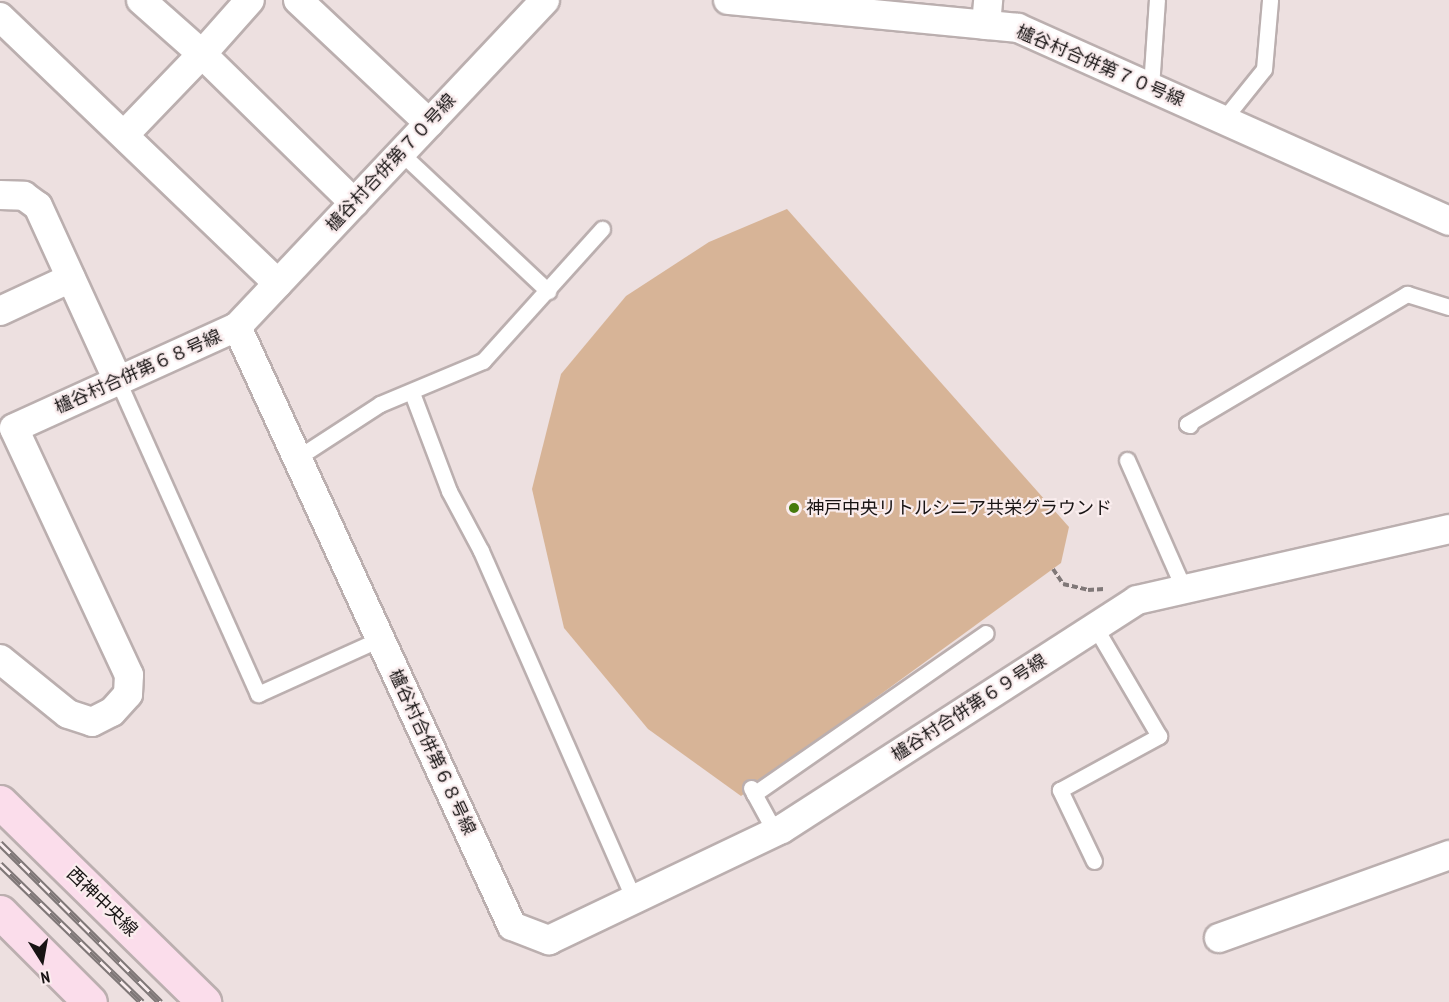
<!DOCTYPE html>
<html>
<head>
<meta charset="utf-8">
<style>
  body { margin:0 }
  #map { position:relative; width:1449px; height:1002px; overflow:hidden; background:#ede0e0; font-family:"PT Sans Narrow","Noto Sans JP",sans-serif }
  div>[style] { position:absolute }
  .green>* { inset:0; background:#d7b497 }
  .path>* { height:4px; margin-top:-2px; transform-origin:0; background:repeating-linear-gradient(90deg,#807878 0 6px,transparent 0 9px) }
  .roads { filter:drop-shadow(2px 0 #bbafaf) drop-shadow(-2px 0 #bbafaf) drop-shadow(0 2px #bbafaf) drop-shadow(0 -2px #bbafaf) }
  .lane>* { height:15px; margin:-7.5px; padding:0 7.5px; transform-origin:7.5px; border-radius:7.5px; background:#fff }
  .street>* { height:28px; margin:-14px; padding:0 14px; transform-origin:14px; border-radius:14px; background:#fff }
  .secondary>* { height:33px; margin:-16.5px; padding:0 16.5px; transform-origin:16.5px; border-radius:16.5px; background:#fbddeb }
  .rail>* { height:7px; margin-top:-3.5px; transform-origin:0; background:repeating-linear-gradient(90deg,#faedee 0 14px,#7f7777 0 28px); box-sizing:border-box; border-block:2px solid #7f7777 }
  .dots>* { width:16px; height:16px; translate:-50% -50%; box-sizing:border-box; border:3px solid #faedee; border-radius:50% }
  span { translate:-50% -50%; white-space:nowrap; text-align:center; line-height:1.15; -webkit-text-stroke:4.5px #faedee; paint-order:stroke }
  .street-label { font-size:18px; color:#181414 }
  .poi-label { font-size:18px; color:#181414 }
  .left { translate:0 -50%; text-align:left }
  .north { position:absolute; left:12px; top:930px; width:60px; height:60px; -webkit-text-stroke:4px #faedee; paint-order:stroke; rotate:169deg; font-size:16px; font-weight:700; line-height:24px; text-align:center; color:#181414 }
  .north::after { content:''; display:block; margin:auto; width:21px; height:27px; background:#181414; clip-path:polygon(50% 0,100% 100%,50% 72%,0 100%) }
</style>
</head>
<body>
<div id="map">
  <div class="green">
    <i style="clip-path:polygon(787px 209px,1069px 527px,1061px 563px,741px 796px,648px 729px,564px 628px,532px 489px,561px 374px,626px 296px,709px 242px)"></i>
  </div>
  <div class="path">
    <i style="left:1053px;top:569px;width:18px;rotate:56deg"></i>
    <i style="left:1063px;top:584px;width:26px;rotate:13deg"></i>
    <i style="left:1088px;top:590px;width:16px;rotate:-4deg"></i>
  </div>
  <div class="roads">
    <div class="lane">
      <i style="left:1151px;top:87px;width:87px;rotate:-86.1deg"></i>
      <i style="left:1223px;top:120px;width:65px;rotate:-51.2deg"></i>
      <i style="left:1264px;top:69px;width:69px;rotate:-85deg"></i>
      <i style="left:401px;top:153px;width:202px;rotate:43.2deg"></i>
      <i style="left:118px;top:381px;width:343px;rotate:65.9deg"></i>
      <i style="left:258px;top:694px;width:134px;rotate:-24.3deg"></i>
      <i style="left:412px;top:393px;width:105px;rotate:69.3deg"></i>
      <i style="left:449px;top:491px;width:68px;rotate:61.9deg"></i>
      <i style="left:481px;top:551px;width:380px;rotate:66.3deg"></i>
      <i style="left:1190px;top:425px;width:3px;rotate:-162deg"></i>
      <i style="left:1187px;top:424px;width:256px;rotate:-30.6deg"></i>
      <i style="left:1407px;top:294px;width:44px;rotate:17.2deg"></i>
      <i style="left:297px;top:458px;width:99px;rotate:-33deg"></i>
      <i style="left:380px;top:404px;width:112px;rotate:-22.7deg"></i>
      <i style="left:483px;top:361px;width:178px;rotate:-48deg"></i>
      <i style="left:1127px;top:460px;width:141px;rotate:66.2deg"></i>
      <i style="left:751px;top:788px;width:50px;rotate:61.4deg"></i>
      <i style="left:754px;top:794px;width:282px;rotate:-34.8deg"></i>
      <i style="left:1094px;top:861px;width:79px;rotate:-115.6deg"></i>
      <i style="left:1060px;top:790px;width:113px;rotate:-28.6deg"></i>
      <i style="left:1159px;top:736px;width:126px;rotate:-120.4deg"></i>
    </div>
    <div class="street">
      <i style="left:141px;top:0;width:81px;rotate:41.5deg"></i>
      <i style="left:202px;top:54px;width:213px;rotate:44.4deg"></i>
      <i style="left:298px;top:0;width:180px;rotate:43.2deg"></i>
      <i style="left:728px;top:0;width:291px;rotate:5.5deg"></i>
      <i style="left:1018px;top:28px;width:472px;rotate:24.1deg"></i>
      <i style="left:0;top:17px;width:385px;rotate:43.8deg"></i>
      <i style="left:986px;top:25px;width:25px;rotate:-85deg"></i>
      <i style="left:125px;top:134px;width:111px;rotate:-46.1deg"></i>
      <i style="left:202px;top:54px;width:72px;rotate:-48.4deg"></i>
      <i style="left:0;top:195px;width:24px;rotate:2deg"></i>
      <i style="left:24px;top:196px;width:17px;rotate:36deg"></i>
      <i style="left:38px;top:206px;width:192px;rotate:65.4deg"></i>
      <i style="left:0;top:311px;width:78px;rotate:-24.9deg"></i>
      <i style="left:237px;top:327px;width:659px;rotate:65.34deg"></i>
      <i style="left:512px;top:926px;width:40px;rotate:21deg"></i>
      <i style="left:549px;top:940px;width:258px;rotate:-25.5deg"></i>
      <i style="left:782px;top:829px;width:422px;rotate:-32.8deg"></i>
      <i style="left:1137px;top:600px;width:320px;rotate:-12.8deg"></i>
      <i style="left:0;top:659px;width:87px;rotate:39deg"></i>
      <i style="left:68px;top:714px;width:25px;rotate:18deg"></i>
      <i style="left:92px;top:722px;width:22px;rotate:-27deg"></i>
      <i style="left:112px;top:712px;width:24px;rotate:-48deg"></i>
      <i style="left:128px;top:694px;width:19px;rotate:-87deg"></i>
      <i style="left:129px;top:675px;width:272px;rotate:-115deg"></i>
      <i style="left:14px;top:428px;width:245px;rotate:-24.4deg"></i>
      <i style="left:237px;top:327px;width:449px;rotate:-46.7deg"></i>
      <i style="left:1219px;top:938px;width:245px;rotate:-19.8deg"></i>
    </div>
    <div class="secondary">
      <i style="left:0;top:802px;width:286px;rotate:44.4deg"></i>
      <i style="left:0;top:912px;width:127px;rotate:45deg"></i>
    </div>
  </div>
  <div class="rail">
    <i style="left:0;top:843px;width:226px;rotate:44.8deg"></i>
    <i style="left:0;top:864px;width:198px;rotate:44.2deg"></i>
  </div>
  <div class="dots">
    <i style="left:794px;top:508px;background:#457a0c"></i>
  </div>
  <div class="street-label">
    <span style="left:1100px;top:66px;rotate:23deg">櫨谷村合併第７０号線</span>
    <span style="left:391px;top:163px;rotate:-47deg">櫨谷村合併第７０号線</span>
    <span style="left:138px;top:372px;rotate:-24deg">櫨谷村合併第６８号線</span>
    <span style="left:969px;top:708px;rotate:-33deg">櫨谷村合併第６９号線</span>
    <span style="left:432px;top:752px;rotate:65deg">櫨谷村合併第６８号線</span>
    <span style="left:102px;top:902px;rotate:44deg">西神中央線</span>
  </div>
  <div class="poi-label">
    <span class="left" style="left:806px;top:508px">神戸中央リトルシニア共栄グラウンド</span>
  </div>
  <div class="north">N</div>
</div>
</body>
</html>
